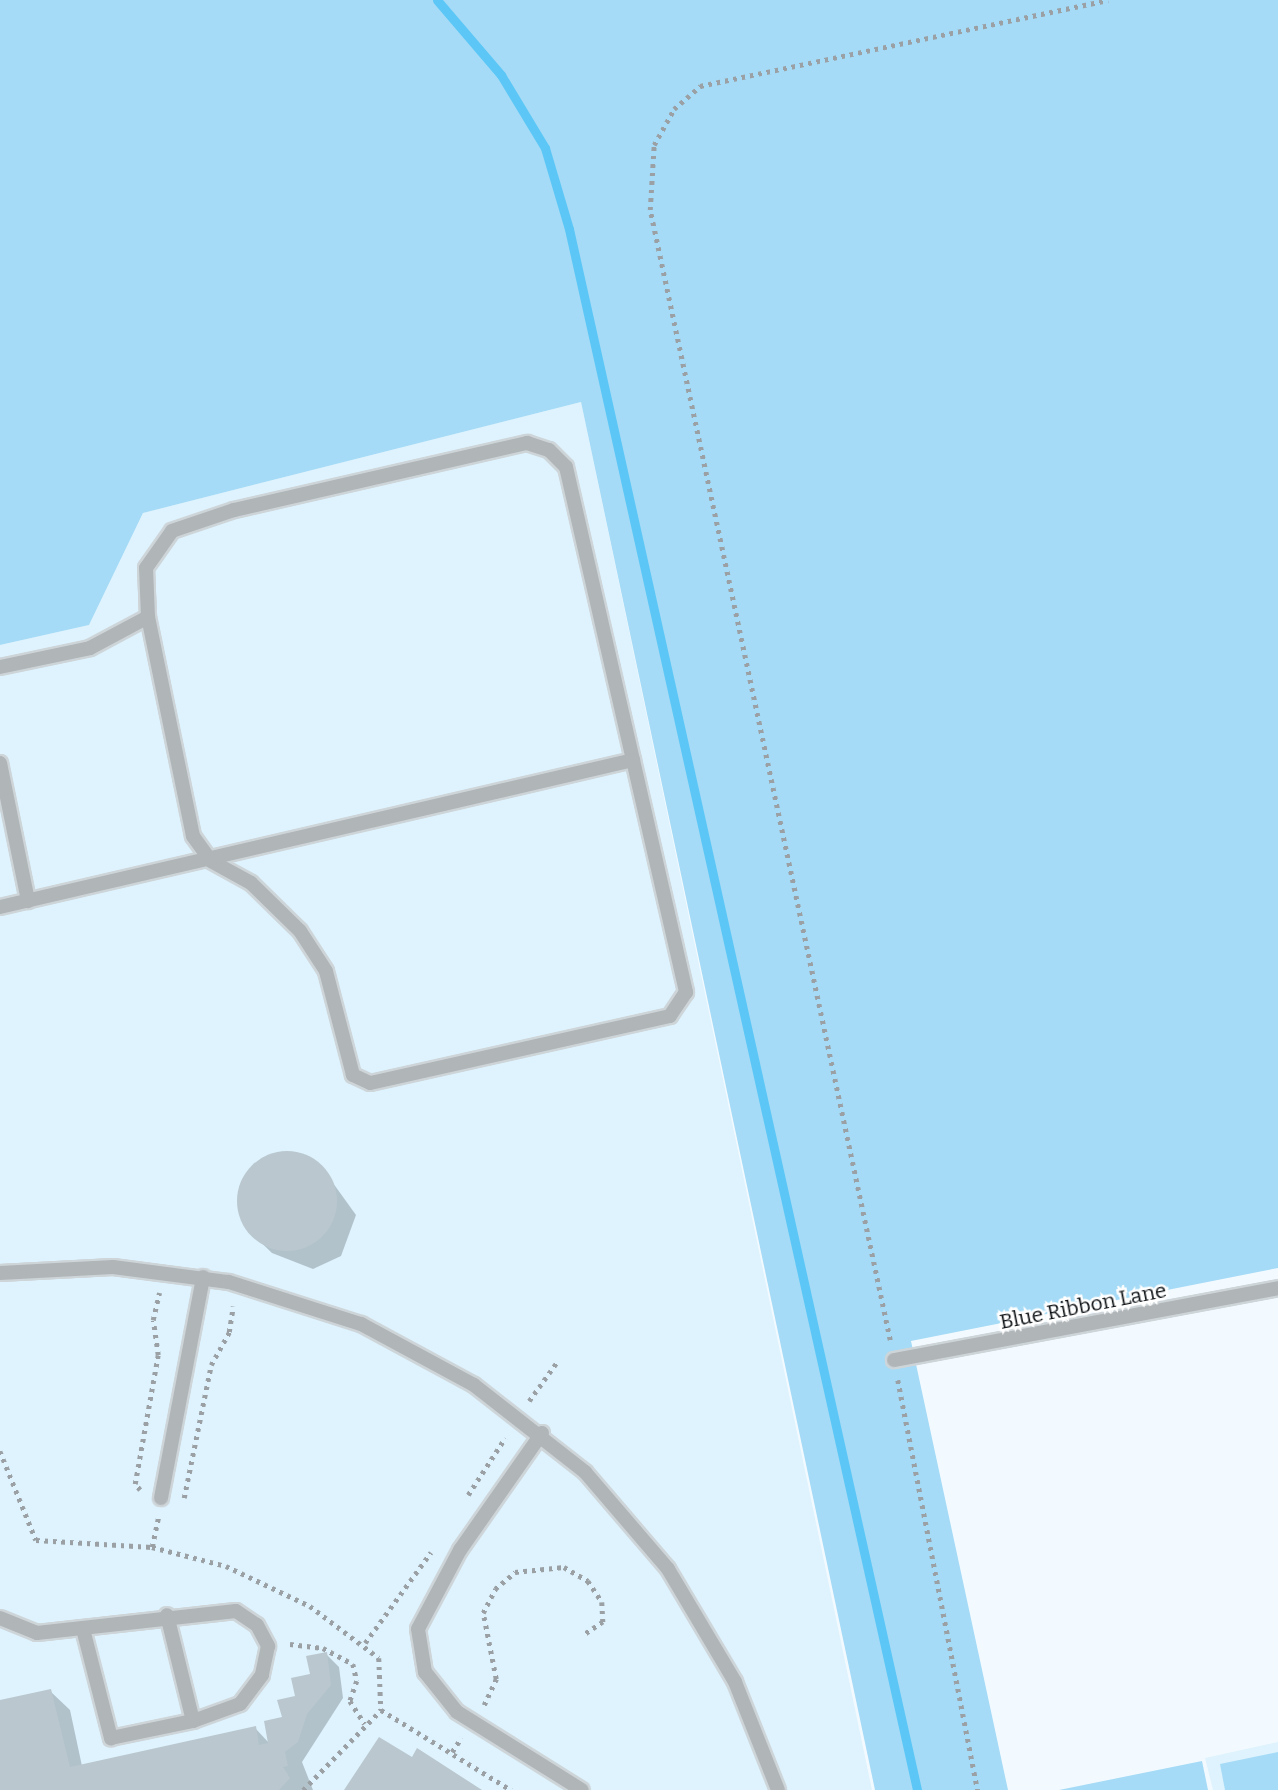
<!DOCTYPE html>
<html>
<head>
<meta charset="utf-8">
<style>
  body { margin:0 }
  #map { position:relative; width:1278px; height:1790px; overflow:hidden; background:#f3faff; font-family:Bitter,serif }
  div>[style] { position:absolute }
  .built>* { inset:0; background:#def3fe }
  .green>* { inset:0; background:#a5dbf6 }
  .shadow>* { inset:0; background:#0003 }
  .stream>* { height:9px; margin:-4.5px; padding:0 4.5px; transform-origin:4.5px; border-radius:4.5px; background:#5cc7f6 }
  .building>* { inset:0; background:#bac7ce }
  .round { border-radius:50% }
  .path>* { height:4.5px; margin-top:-2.25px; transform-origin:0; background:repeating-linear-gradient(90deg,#9aa0a4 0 3.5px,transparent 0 8.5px) }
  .roads { filter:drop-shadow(2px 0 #ced5d9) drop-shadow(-2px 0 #ced5d9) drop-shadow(0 2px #ced5d9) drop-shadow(0 -2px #ced5d9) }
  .service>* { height:14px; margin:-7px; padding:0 7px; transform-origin:7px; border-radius:7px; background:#b0b5b8 }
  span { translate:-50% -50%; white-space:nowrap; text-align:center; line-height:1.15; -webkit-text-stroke:5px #fff; paint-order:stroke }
  .street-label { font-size:21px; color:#0d1114 }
</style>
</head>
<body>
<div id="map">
  <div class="built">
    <i style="clip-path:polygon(581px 402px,872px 1790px,0 1790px,0 645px,89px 625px,143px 513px)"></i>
    <i style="clip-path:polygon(1278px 1742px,1278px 1790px,1213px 1790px,1205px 1758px)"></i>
  </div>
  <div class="green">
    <i style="clip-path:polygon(0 0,1278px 0,1278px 1268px,911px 1341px,1008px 1790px,875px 1790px,581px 402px,143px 513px,89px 625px,0 645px)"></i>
    <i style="clip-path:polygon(1278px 1752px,1278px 1790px,1225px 1790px,1220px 1764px)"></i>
    <i style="clip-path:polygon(1202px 1761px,1208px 1790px,1059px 1790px)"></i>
  </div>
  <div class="shadow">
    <i style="clip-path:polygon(290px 1152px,320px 1165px,356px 1215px,341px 1256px,313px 1269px,272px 1253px,251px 1233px,239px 1205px,240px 1188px,259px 1161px)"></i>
    <i style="clip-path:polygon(326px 1654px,339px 1667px,343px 1698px,302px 1762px,313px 1790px,0 1790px,0 1701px,50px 1691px,70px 1710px,82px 1766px,255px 1728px,270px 1744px)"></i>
  </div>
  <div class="stream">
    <i style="left:437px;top:0;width:99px;rotate:49.5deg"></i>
    <i style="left:501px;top:75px;width:85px;rotate:58.9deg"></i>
    <i style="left:545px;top:148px;width:84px;rotate:73.5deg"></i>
    <i style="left:569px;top:229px;width:1599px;rotate:77.43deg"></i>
  </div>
  <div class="building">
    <i class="round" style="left:237px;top:1151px;width:100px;height:100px"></i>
    <i style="clip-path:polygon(327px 1652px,331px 1685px,307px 1714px,298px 1742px,285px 1752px,288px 1766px,283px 1767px,290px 1778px,279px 1790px,0 1790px,0 1700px,51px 1689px,70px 1767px,256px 1726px,259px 1745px,268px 1743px,264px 1721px,282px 1717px,277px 1700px,295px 1696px,291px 1678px,310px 1674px,306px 1656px)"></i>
    <i style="clip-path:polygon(379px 1737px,412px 1757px,417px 1748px,482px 1790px,344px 1790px)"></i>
  </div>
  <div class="path">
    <i style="left:890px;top:1340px;width:1155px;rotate:-101.99deg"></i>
    <i style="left:650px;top:210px;width:65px;rotate:-86.5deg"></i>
    <i style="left:654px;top:145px;width:41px;rotate:-60.9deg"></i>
    <i style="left:674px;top:109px;width:35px;rotate:-41deg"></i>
    <i style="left:700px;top:86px;width:417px;rotate:-11.9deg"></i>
    <i style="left:898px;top:1380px;width:418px;rotate:79deg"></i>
    <i style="left:529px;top:1401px;width:48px;rotate:-54.3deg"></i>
    <i style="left:0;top:1451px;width:96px;rotate:68deg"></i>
    <i style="left:36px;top:1540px;width:116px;rotate:3.5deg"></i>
    <i style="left:152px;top:1547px;width:76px;rotate:14.4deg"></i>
    <i style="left:226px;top:1566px;width:93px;rotate:25.5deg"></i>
    <i style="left:310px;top:1606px;width:86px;rotate:37deg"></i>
    <i style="left:379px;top:1658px;width:52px;rotate:87.8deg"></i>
    <i style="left:381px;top:1710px;width:153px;rotate:31.6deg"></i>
    <i style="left:140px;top:1490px;width:8px;rotate:-130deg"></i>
    <i style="left:135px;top:1484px;width:131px;rotate:-79.9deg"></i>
    <i style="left:158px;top:1355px;width:35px;rotate:-98deg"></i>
    <i style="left:153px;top:1320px;width:28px;rotate:-77deg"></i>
    <i style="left:468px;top:1495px;width:68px;rotate:-57deg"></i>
    <i style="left:184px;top:1498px;width:136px;rotate:-78.5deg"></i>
    <i style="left:211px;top:1365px;width:38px;rotate:-61deg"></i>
    <i style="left:229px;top:1332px;width:26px;rotate:-81deg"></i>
    <i style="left:152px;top:1547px;width:30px;rotate:-78deg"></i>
    <i style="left:365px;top:1643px;width:112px;rotate:-54deg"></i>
    <i style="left:290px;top:1644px;width:33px;rotate:7deg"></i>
    <i style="left:323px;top:1648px;width:34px;rotate:28deg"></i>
    <i style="left:353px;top:1664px;width:17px;rotate:77deg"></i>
    <i style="left:357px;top:1681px;width:21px;rotate:109deg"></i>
    <i style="left:350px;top:1701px;width:27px;rotate:57deg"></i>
    <i style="left:484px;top:1705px;width:29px;rotate:-65deg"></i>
    <i style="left:496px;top:1679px;width:67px;rotate:-101.1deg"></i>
    <i style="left:483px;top:1613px;width:27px;rotate:-63deg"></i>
    <i style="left:495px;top:1589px;width:26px;rotate:-40deg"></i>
    <i style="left:515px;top:1572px;width:49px;rotate:-5.8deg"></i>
    <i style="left:564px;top:1567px;width:28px;rotate:30deg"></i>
    <i style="left:588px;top:1581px;width:25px;rotate:56deg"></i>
    <i style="left:602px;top:1602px;width:20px;rotate:87deg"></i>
    <i style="left:603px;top:1622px;width:22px;rotate:146deg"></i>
    <i style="left:452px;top:1752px;width:17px;rotate:-57deg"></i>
    <i style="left:303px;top:1790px;width:112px;rotate:-45.7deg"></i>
  </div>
  <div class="roads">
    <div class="service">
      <i style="left:527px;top:443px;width:23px;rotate:18deg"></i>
      <i style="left:549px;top:450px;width:24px;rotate:45deg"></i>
      <i style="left:566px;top:467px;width:539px;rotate:77.12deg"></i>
      <i style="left:686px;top:992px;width:29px;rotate:124deg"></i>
      <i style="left:670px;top:1016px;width:307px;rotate:167.4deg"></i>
      <i style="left:370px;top:1083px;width:19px;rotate:-155deg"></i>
      <i style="left:353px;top:1075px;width:107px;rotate:-104.6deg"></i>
      <i style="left:326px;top:971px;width:48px;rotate:-123deg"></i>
      <i style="left:300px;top:931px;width:69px;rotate:-135.6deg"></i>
      <i style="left:251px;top:883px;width:46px;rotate:-151.2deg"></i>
      <i style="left:211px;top:861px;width:31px;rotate:-126deg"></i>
      <i style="left:193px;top:836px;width:224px;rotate:-101.6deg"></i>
      <i style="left:148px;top:617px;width:49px;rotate:-92.3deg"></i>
      <i style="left:146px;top:568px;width:45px;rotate:-54.9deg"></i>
      <i style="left:172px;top:531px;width:65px;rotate:-18.7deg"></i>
      <i style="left:234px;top:510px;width:301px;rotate:-12.9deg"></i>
      <i style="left:0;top:667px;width:92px;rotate:-11.9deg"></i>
      <i style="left:90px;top:648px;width:66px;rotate:-28.1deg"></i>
      <i style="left:0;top:763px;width:141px;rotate:78.5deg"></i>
      <i style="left:0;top:907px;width:650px;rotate:-13.07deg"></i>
      <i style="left:0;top:1273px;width:113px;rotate:-3deg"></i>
      <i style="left:113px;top:1267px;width:117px;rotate:7.4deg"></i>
      <i style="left:229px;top:1282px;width:139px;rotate:17.7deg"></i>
      <i style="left:361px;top:1324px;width:128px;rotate:28.4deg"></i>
      <i style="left:474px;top:1385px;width:141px;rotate:38.1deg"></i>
      <i style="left:585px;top:1472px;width:128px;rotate:49.4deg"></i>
      <i style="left:668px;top:1569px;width:131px;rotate:59.3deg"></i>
      <i style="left:735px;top:1682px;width:116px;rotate:68.3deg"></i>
      <i style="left:894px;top:1360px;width:391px;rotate:-10.6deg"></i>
      <i style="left:542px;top:1433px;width:143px;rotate:125deg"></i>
      <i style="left:460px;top:1550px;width:89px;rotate:118deg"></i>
      <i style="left:418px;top:1629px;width:44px;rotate:80.8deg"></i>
      <i style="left:425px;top:1672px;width:51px;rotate:51.3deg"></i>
      <i style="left:457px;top:1712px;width:147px;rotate:32deg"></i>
      <i style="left:161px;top:1498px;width:225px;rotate:-79.2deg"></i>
      <i style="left:0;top:1618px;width:40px;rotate:22deg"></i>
      <i style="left:37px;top:1633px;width:200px;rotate:-6.3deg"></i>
      <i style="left:236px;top:1611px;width:25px;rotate:34deg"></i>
      <i style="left:257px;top:1625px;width:24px;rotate:62deg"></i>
      <i style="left:268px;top:1646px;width:30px;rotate:102deg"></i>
      <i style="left:262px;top:1675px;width:36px;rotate:127deg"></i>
      <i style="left:240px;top:1704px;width:50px;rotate:160.1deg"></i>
      <i style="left:83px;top:1629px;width:113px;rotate:75.6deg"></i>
      <i style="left:111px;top:1738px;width:84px;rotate:-11.7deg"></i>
      <i style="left:193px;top:1721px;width:109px;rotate:-103.8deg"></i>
    </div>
  </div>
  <div class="street-label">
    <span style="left:1083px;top:1306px;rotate:-11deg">Blue Ribbon Lane</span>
  </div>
</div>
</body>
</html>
